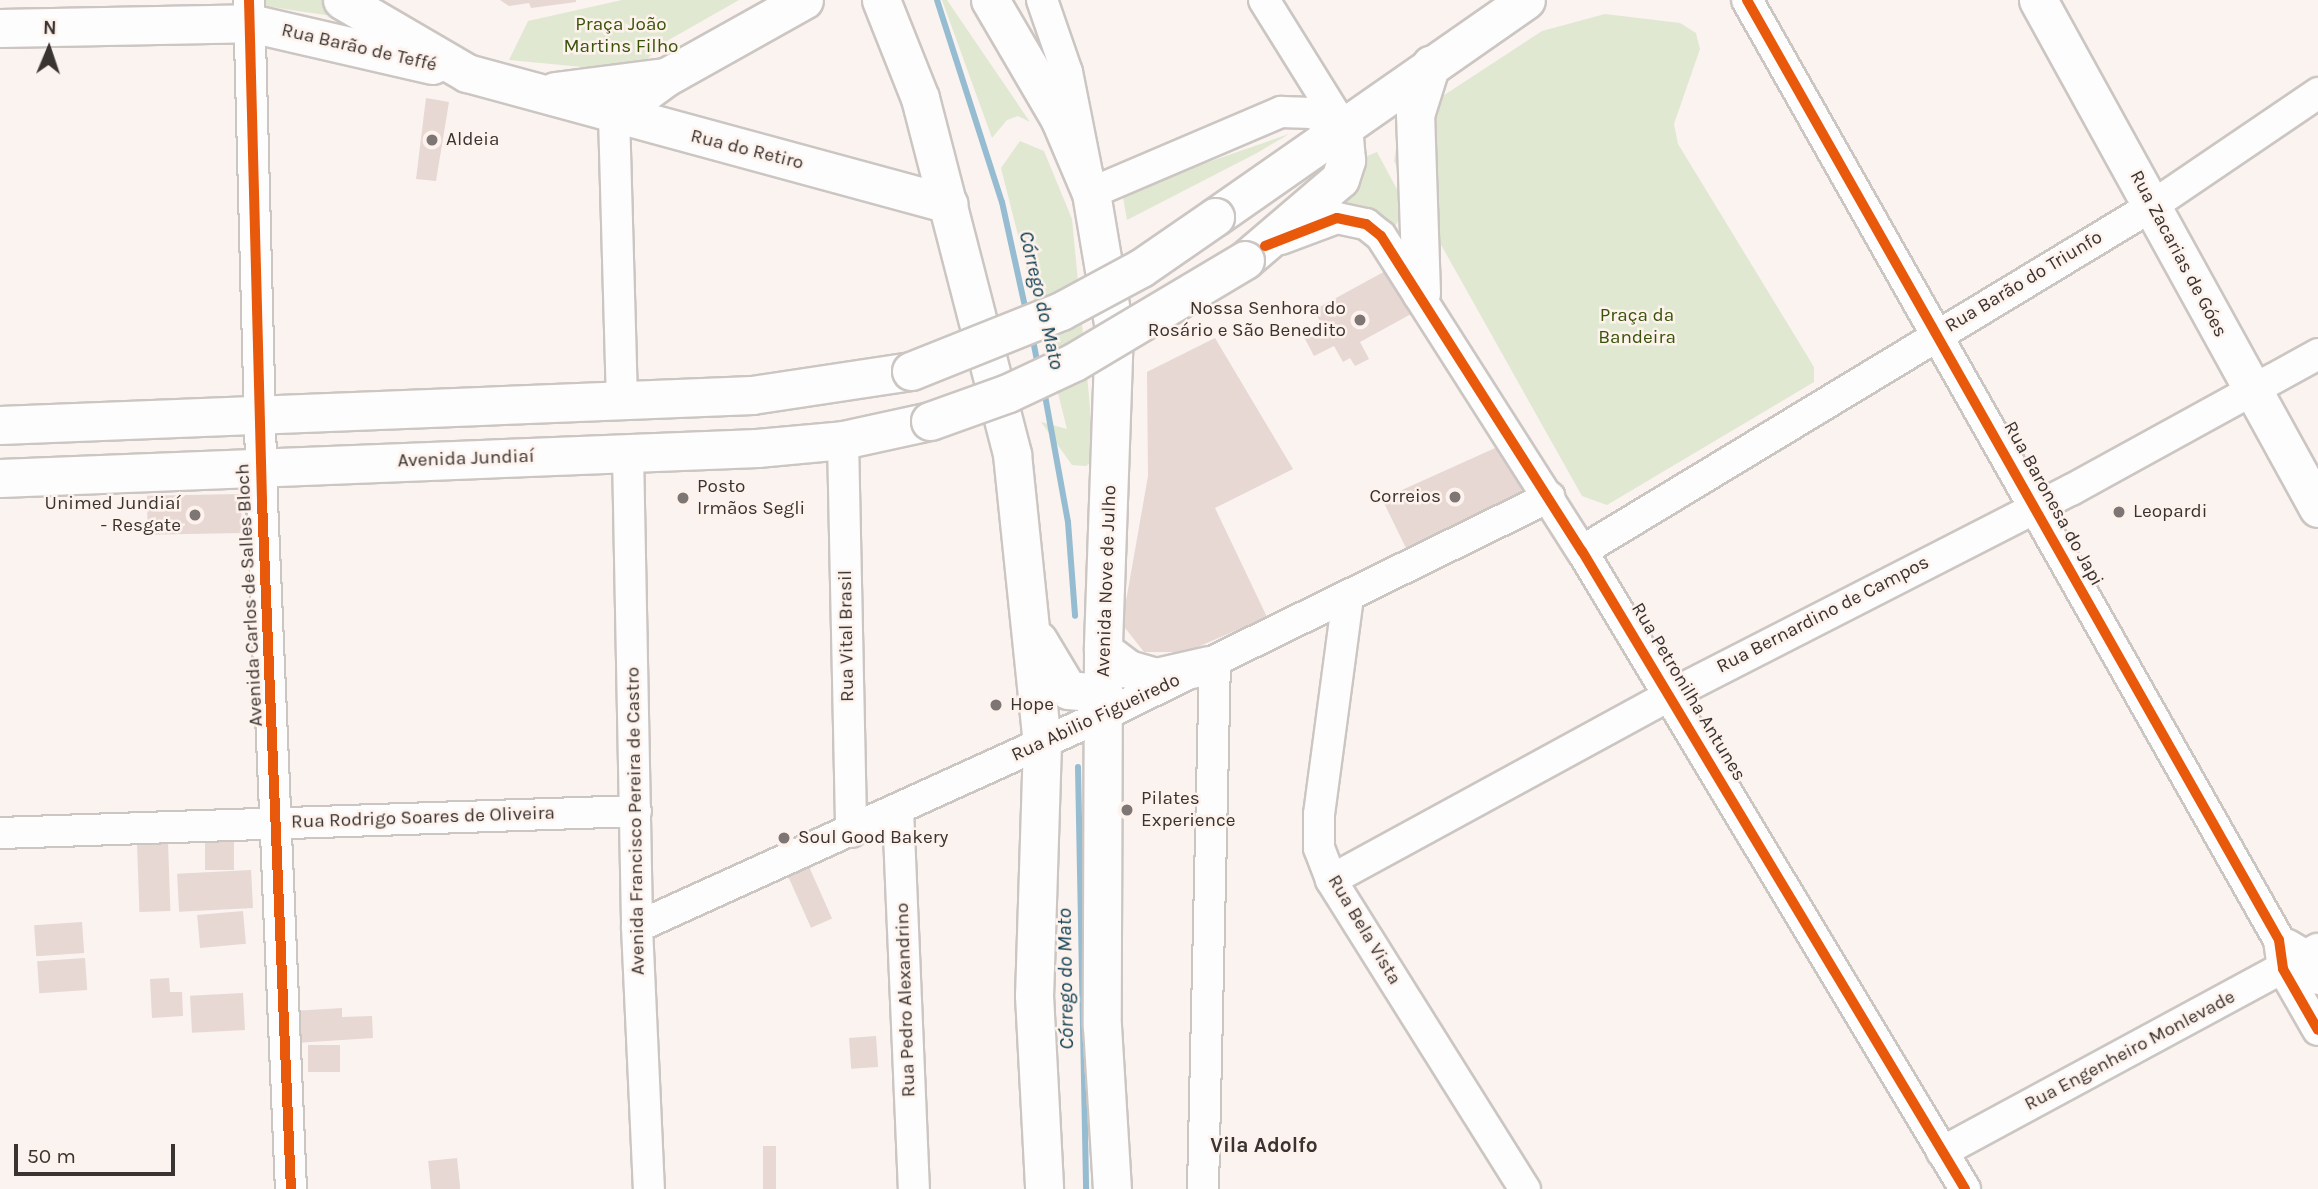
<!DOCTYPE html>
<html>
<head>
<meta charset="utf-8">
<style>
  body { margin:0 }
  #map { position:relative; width:2318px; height:1189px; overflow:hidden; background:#faf3f0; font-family:Karla,sans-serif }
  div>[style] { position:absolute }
  .green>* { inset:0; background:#e1e8d2 }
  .stream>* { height:6px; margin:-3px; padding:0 3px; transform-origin:3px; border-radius:3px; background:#95bcd0 }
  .building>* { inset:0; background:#e7d8d3; transform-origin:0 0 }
  .roads { filter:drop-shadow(2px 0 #ccc6c3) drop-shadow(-2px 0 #ccc6c3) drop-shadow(0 2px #ccc6c3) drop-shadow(0 -2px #ccc6c3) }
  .minor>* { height:30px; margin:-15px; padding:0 15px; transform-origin:15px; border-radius:15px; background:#fefdfd }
  .major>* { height:37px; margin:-18.5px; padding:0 18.5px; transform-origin:18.5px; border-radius:18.5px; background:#fefdfd }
  .bridges { filter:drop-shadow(2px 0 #ccc6c3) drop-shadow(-2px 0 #ccc6c3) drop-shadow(0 2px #ccc6c3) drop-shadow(0 -2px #ccc6c3) }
  .major-bridge>* { height:37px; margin:-18.5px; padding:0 18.5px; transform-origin:18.5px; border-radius:18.5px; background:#fefdfd }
  .cycleway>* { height:10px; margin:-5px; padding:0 5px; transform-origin:5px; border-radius:5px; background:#e8590c }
  .dots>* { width:19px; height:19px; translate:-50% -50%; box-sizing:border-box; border:4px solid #fef2ec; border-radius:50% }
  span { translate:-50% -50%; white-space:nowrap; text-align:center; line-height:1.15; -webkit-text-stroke:5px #fef2ec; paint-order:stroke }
  .park-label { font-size:19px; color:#365408 }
  .street-label { font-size:19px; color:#393331 }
  .poi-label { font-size:19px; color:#393331 }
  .left { translate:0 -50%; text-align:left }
  .right { translate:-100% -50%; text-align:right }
  .water-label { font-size:21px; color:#0b3f54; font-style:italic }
  .neighbourhood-label { font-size:21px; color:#393331; font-weight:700 }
  .north { position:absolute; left:14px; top:14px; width:70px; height:70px; -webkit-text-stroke:5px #fef2ec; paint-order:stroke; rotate:2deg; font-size:19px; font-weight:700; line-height:28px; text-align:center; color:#393331 }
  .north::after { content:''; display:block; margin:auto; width:24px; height:32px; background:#393331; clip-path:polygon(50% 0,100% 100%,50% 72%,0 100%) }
  .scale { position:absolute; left:14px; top:1144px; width:161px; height:32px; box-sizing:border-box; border:4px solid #393331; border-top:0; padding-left:9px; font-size:21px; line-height:24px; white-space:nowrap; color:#393331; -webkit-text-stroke:5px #fef2ec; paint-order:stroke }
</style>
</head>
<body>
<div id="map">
  <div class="green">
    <i style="clip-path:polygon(263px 0,334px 0,353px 19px,264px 6px)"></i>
    <i style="clip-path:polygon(622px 0,739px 0,660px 45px,646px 61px,625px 71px,509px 60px,528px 21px)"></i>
    <i style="clip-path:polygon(942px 0,947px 0,1030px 122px,1018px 116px,1007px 120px,992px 138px)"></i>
    <i style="clip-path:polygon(1605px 14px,1680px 23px,1696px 33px,1700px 49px,1674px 124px,1678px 144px,1814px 367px,1814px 382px,1607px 505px,1582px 496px,1394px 161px,1400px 124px,1542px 31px)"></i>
    <i style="clip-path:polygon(1289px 134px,1257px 153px,1127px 220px,1122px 192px)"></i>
    <i style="clip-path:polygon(1020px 141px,1044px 151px,1072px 219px,1095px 459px,1086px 466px,1072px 465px,1041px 422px,1067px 429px,1001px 168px)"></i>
    <i style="clip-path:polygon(1377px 152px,1406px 206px,1379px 257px,1338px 200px,1355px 161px)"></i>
  </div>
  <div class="stream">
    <i style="left:937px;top:0;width:212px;rotate:72.2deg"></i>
    <i style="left:1002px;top:202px;width:112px;rotate:77.6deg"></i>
    <i style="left:1032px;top:335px;width:31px;rotate:79deg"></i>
    <i style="left:1044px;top:390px;width:134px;rotate:79.7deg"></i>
    <i style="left:1068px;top:522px;width:94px;rotate:85.7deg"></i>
    <i style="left:1078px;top:767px;width:422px;rotate:88.9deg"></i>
  </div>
  <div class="building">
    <i style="clip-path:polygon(500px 0,576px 0,576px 2px,531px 8px,529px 3px,509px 6px)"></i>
    <i style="clip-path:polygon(426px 98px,449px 102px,436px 181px,416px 179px)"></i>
    <i style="clip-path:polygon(1389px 269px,1413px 313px,1360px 342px,1369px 359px,1355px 366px,1350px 358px,1343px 362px,1334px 346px,1314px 356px,1304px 337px,1323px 327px,1314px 310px)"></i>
    <i style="clip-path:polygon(1215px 338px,1293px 469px,1215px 508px,1267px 617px,1186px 652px,1144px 652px,1122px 624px,1148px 476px,1147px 372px)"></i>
    <i style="clip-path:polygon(1504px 444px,1533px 484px,1527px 495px,1441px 541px,1406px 548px,1382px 499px)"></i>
    <i style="left:241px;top:494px;width:39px;height:94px;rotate:89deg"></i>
    <i style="left:205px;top:838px;width:29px;height:32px"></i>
    <i style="left:168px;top:842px;width:69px;height:31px;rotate:88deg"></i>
    <i style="left:806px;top:860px;width:64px;height:23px;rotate:66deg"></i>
    <i style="left:251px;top:870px;width:38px;height:74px;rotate:87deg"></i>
    <i style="left:243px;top:911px;width:33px;height:46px;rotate:85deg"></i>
    <i style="left:82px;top:922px;width:31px;height:48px;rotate:86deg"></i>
    <i style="left:85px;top:958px;width:32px;height:48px;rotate:86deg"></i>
    <i style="clip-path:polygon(169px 978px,170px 992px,182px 992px,183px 1016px,152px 1018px,150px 979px)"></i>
    <i style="left:243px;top:993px;width:37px;height:53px;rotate:87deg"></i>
    <i style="clip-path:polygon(342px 1008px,342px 1017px,372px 1016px,373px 1038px,295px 1043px,293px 1011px)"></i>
    <i style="left:876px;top:1036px;width:31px;height:27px;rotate:86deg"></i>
    <i style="left:308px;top:1045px;width:32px;height:27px"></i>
    <i style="left:763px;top:1146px;width:13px;height:43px"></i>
    <i style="left:457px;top:1158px;width:31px;height:29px;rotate:84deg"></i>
  </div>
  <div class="roads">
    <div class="minor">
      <i style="left:249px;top:0;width:501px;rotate:88.51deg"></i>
      <i style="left:262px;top:501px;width:689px;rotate:87.59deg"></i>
      <i style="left:1042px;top:0;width:76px;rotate:70.9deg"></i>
      <i style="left:1067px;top:72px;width:123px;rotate:78.8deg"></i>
      <i style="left:1091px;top:193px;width:207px;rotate:-23.1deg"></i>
      <i style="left:1281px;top:112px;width:31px;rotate:2deg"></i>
      <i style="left:1312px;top:113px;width:34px;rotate:26deg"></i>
      <i style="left:1264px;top:0;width:150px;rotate:58.1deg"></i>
      <i style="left:1747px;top:0;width:1080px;rotate:60.49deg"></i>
      <i style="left:2279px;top:940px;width:29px;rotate:82deg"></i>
      <i style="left:2283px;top:969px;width:70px;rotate:60.2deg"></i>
      <i style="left:614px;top:115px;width:287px;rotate:88.4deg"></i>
      <i style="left:1281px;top:239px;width:60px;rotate:-20.6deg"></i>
      <i style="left:1337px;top:218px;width:30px;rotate:12deg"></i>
      <i style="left:1366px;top:224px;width:19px;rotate:39deg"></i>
      <i style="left:1381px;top:236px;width:374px;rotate:57.5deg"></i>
      <i style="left:1582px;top:551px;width:744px;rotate:59.02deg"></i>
      <i style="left:843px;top:440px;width:392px;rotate:88.8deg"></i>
      <i style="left:628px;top:453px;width:474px;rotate:88.9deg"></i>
      <i style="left:637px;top:927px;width:262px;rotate:87.4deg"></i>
      <i style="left:1582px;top:551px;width:666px;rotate:-31.18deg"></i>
      <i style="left:2152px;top:206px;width:201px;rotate:-34.2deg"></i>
      <i style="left:1348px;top:597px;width:219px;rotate:97.6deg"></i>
      <i style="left:1319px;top:814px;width:34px;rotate:90deg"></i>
      <i style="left:1319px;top:848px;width:34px;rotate:69deg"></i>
      <i style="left:1331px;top:880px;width:365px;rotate:57.9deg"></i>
      <i style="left:898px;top:810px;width:379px;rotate:87.6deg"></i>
      <i style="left:0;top:833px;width:636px;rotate:-1.98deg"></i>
      <i style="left:1331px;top:880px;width:386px;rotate:-28.6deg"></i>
      <i style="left:1670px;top:695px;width:450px;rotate:-27.1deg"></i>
      <i style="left:2071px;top:490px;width:282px;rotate:-28.8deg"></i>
      <i style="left:637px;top:927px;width:513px;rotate:-24.42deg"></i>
      <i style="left:1104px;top:715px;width:496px;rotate:-26.1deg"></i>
      <i style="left:2288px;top:945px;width:21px;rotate:31deg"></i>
      <i style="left:2306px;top:956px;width:26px;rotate:62deg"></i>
      <i style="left:1942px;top:1152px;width:427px;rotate:-28.4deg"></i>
      <i style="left:1203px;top:1189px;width:527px;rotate:-88.7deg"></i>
    </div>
    <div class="major">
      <i style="left:342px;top:0;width:145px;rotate:30.3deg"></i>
      <i style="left:467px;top:73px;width:499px;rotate:15.2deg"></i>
      <i style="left:881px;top:0;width:105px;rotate:68.3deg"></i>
      <i style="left:920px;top:98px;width:368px;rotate:75.5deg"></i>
      <i style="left:1012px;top:454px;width:291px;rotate:84.1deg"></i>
      <i style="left:1042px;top:743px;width:252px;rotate:91.8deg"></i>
      <i style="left:1034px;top:995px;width:194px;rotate:87deg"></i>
      <i style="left:990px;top:0;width:139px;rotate:59.7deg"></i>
      <i style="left:1060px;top:120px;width:79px;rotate:67deg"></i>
      <i style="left:1091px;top:193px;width:138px;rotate:80.4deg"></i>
      <i style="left:1114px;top:329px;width:321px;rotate:92deg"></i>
      <i style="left:1103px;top:650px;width:376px;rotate:90.2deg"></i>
      <i style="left:1102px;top:1026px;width:163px;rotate:86.5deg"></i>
      <i style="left:2038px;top:0;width:580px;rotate:61.14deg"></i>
      <i style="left:0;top:28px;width:250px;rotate:-1.1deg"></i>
      <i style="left:250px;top:23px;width:187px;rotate:13deg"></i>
      <i style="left:555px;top:91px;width:110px;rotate:-7.3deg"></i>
      <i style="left:614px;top:115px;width:64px;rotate:-36.2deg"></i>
      <i style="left:666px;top:77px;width:158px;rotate:-29.2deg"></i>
      <i style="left:1215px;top:217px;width:379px;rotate:-34.9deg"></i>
      <i style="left:1245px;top:260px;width:125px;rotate:-40.5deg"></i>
      <i style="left:1340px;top:179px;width:20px;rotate:-72deg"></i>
      <i style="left:1346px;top:160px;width:32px;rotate:-95deg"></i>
      <i style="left:1421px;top:293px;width:178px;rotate:-91.9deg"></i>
      <i style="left:1415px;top:115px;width:53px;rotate:-72.6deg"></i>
      <i style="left:0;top:425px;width:753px;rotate:-2.28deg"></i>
      <i style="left:752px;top:395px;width:161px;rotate:-8.6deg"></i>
      <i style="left:0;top:478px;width:758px;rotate:-2.27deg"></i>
      <i style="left:757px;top:448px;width:86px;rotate:-5.3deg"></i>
      <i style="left:843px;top:440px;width:89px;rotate:-12.3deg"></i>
      <i style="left:1038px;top:640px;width:58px;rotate:59deg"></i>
      <i style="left:1068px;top:690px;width:21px;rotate:5deg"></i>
      <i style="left:1089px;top:692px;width:17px;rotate:-31deg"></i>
      <i style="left:1103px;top:650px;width:31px;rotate:37deg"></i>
      <i style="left:1128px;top:669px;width:29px;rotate:16deg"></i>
      <i style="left:1156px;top:677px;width:54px;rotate:-12.8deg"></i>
    </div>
  </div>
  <div class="bridges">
    <div class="major-bridge">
      <i style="left:911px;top:371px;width:162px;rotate:-21.8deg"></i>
      <i style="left:1061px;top:311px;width:91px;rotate:-28.3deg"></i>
      <i style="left:1141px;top:268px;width:90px;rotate:-34.6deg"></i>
      <i style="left:930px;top:421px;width:83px;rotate:-19.7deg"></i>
      <i style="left:1008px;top:393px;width:73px;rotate:-25.2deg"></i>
      <i style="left:1074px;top:362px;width:199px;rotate:-30.8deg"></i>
    </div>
  </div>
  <div class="cycleway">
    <i style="left:249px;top:0;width:501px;rotate:88.51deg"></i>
    <i style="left:262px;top:501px;width:689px;rotate:87.59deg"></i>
    <i style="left:1747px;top:0;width:1080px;rotate:60.49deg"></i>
    <i style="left:2279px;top:940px;width:29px;rotate:82deg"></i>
    <i style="left:2283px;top:969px;width:70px;rotate:60.2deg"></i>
    <i style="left:1265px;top:246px;width:77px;rotate:-21.3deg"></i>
    <i style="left:1337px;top:218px;width:30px;rotate:12deg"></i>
    <i style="left:1366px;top:224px;width:19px;rotate:39deg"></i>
    <i style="left:1381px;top:236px;width:374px;rotate:57.5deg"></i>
    <i style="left:1582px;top:551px;width:744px;rotate:59.02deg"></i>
  </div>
  <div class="dots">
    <i style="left:432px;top:140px;background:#7d7674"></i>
    <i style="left:1360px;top:320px;background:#7d7674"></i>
    <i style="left:1455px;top:497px;background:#7d7674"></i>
    <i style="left:683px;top:498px;background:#7d7674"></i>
    <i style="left:2119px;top:512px;background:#7d7674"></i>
    <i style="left:195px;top:515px;background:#7d7674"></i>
    <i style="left:996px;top:705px;background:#7d7674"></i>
    <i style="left:1127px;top:810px;background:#7d7674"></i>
    <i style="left:784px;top:838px;background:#7d7674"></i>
  </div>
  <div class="park-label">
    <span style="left:621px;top:36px">Praça João<br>Martins Filho</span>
    <span style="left:1637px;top:327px">Praça da<br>Bandeira</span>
  </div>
  <div class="street-label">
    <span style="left:359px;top:48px;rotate:13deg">Rua Barão de Teffé</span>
    <span style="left:747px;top:150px;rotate:14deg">Rua do Retiro</span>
    <span style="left:2178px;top:254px;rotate:62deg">Rua Zacarias de Góes</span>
    <span style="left:2024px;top:282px;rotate:-31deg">Rua Barão do Triunfo</span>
    <span style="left:466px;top:459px;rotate:-2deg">Avenida Jundiaí</span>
    <span style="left:2053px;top:504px;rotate:61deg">Rua Baronesa do Japi</span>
    <span style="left:1107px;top:581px;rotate:-88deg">Avenida Nove de Julho</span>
    <span style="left:250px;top:595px;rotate:-93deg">Avenida Carlos de Salles Bloch</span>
    <span style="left:1823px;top:615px;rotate:-27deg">Rua Bernardino de Campos</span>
    <span style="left:847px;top:636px;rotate:-91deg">Rua Vital Brasil</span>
    <span style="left:1688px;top:692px;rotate:59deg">Rua Petronilha Antunes</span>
    <span style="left:1096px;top:718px;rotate:-25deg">Rua Abilio Figueiredo</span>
    <span style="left:423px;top:818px;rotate:-2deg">Rua Rodrigo Soares de Oliveira</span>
    <span style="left:636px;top:821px;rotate:-91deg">Avenida Francisco Pereira de Castro</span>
    <span style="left:1364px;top:930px;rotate:59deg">Rua Bela Vista</span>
    <span style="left:906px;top:1000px;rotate:-92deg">Rua Pedro Alexandrino</span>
    <span style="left:2130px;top:1051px;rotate:-28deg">Rua Engenheiro Monlevade</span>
  </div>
  <div class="poi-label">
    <span class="left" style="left:446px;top:140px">Aldeia</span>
    <span class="right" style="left:1346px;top:320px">Nossa Senhora do<br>Rosário e São Benedito</span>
    <span class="left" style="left:697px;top:498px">Posto<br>Irmãos Segli</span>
    <span class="right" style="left:1441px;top:497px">Correios</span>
    <span class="right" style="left:181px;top:515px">Unimed Jundiaí<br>- Resgate</span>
    <span class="left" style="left:2133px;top:512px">Leopardi</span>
    <span class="left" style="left:1010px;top:705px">Hope</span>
    <span class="left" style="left:1141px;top:810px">Pilates<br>Experience</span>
    <span class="left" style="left:798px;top:838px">Soul Good Bakery</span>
  </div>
  <div class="water-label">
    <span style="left:1042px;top:300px;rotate:77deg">Córrego do Mato</span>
    <span style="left:1065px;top:979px;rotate:-91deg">Córrego do Mato</span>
  </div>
  <div class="neighbourhood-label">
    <span style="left:1264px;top:1145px">Vila Adolfo</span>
  </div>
  <div class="north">N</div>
  <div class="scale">50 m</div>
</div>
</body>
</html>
